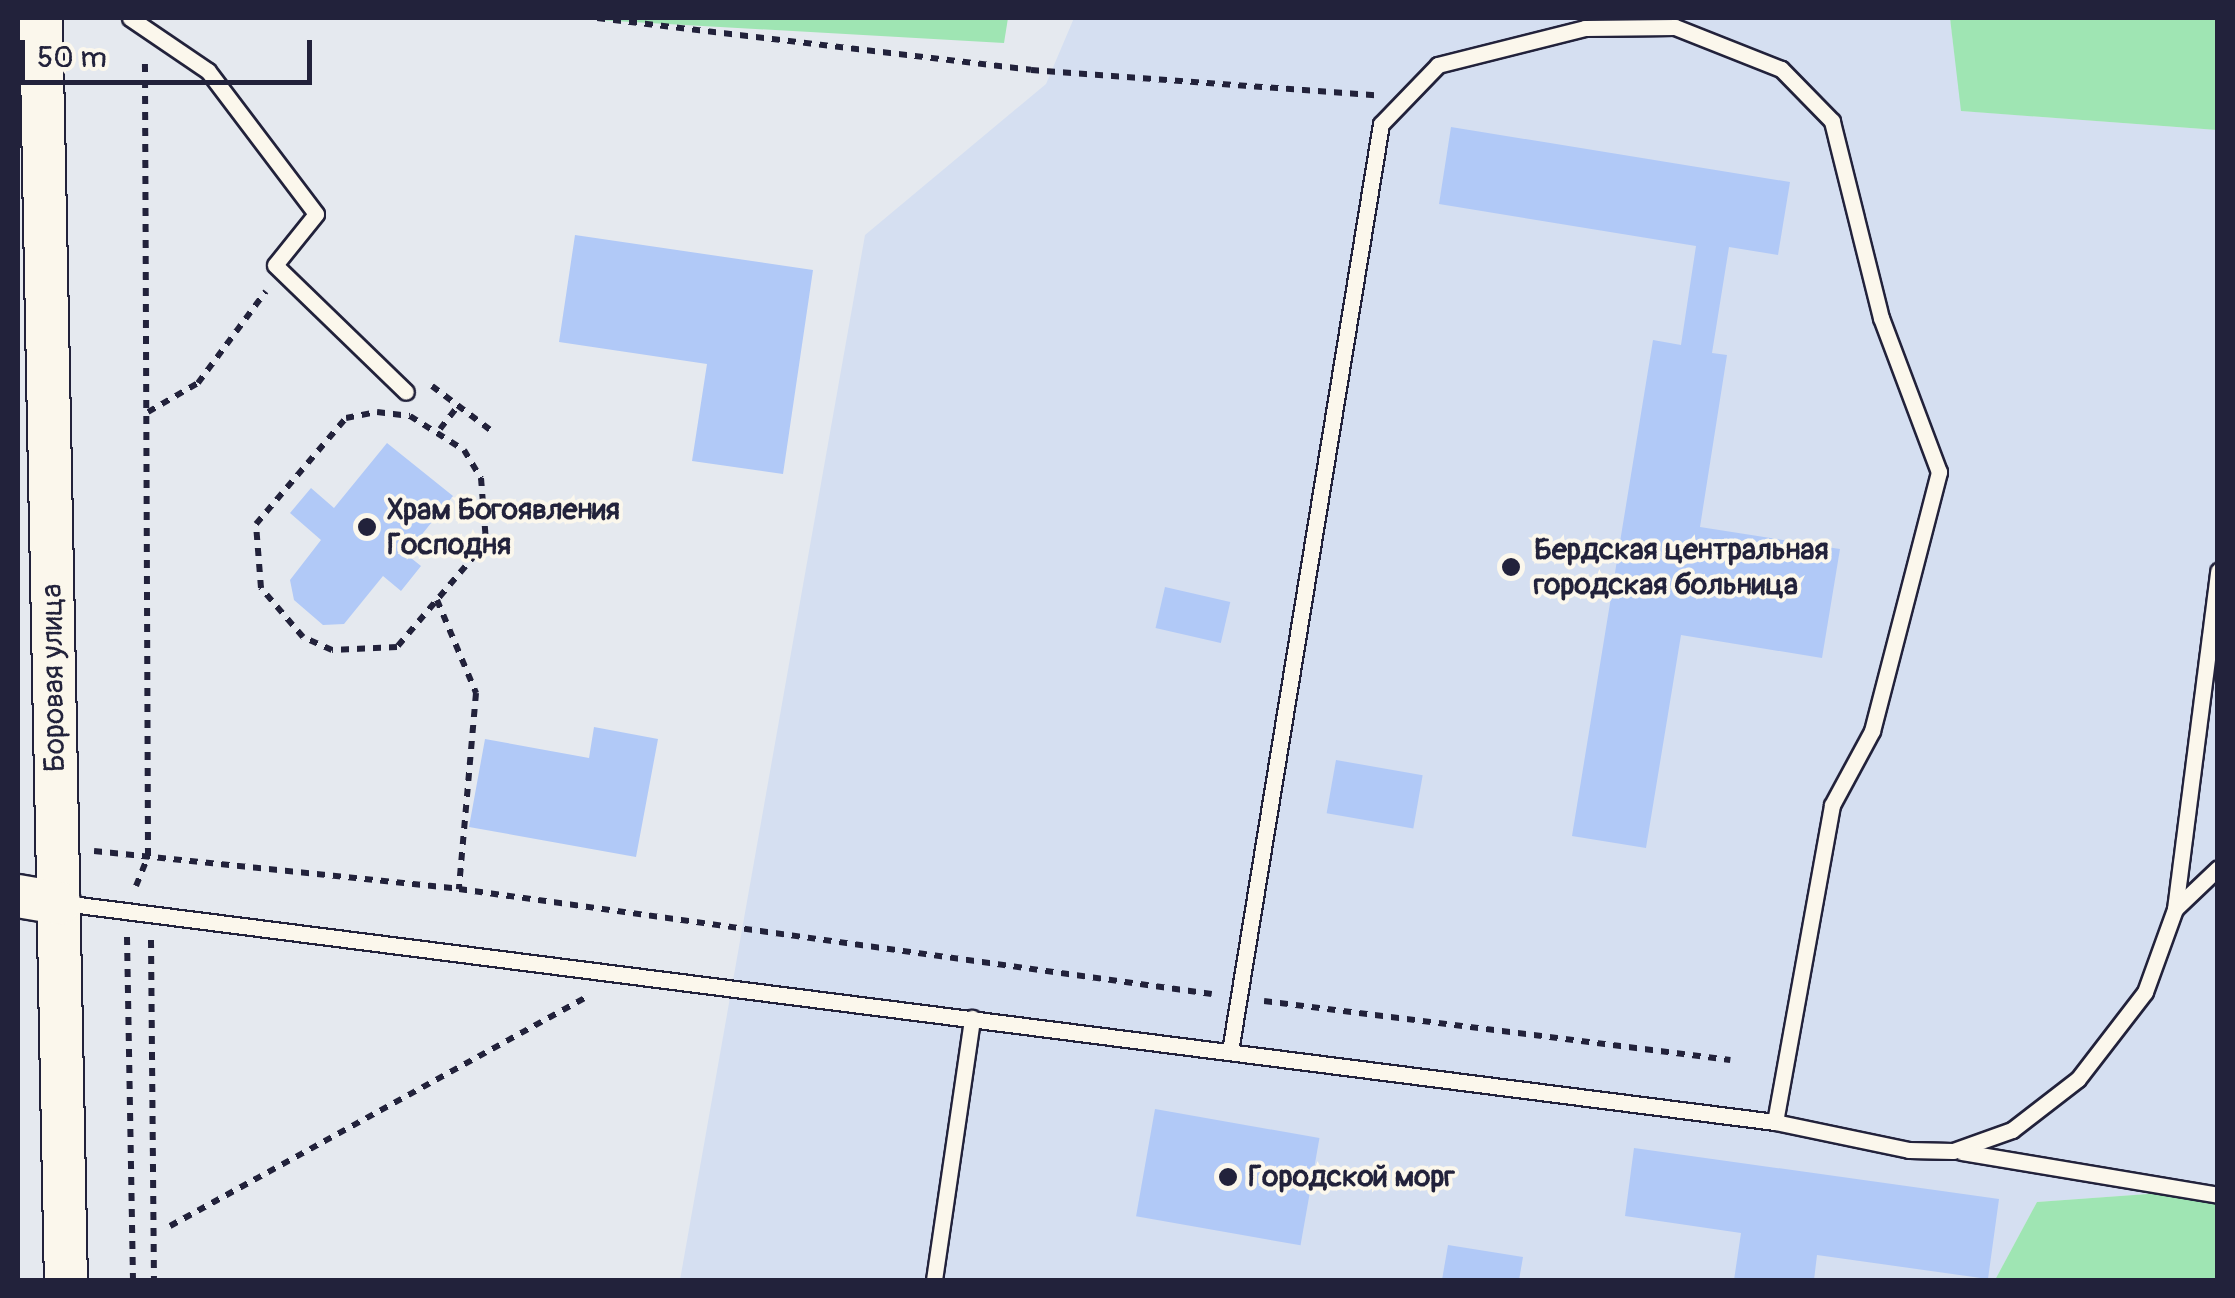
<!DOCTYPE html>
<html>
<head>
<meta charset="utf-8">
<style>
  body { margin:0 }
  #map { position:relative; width:2235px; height:1298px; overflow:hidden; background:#e5e9ef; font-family:Pangolin,sans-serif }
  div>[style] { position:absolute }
  .built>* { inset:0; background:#d5dff1 }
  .green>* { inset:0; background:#9fe5b3 }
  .building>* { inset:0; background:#b1c9f7; transform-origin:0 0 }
  .path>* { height:6px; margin-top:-3px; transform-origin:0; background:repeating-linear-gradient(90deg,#22223b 0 8px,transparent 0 16px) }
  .roads { filter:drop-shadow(2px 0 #22223b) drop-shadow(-2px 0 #22223b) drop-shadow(0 2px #22223b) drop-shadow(0 -2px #22223b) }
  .lane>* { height:15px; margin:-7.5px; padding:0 7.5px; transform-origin:7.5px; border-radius:7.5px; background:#fbf7ec }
  .secondary>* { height:42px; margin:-21px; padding:0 21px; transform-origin:21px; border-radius:21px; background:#fbf7ec }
  .dots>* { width:28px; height:28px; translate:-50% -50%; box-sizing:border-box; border:5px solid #fbf7ec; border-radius:50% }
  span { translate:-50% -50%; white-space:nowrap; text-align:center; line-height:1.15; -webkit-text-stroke:8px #fbf7ec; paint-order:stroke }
  .poi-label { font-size:30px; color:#22223b; font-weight:700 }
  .left { translate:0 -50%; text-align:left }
  .street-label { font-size:30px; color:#22223b }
  .frame { position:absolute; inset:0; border:20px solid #22223b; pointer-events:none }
  .scale { position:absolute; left:20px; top:40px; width:292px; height:45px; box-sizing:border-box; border:5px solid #22223b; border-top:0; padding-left:12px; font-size:30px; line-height:35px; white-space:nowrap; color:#22223b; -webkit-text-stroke:8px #fbf7ec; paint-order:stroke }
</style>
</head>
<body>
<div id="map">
  <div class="built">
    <i style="clip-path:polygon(1074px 18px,1950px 18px,1962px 111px,2217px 130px,2217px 1189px,2037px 1202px,1995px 1280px,680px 1280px,865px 235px,1046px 84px)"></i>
  </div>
  <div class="green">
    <i style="clip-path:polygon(562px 18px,1008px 18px,1004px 43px)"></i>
    <i style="clip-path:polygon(1950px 18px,2217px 18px,2217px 130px,1961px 111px)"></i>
    <i style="clip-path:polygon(2217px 1189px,2217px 1280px,1995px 1280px,2037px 1202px)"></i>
  </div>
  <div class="building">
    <i style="clip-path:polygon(1451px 127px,1790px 182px,1778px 255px,1729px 247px,1712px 353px,1727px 355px,1700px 527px,1840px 549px,1822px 658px,1681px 635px,1646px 848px,1572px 836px,1653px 340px,1681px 345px,1696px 246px,1439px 204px)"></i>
    <i style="clip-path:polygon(575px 235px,813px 270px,783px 474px,692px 461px,707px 364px,559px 342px)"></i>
    <i style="clip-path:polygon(387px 443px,453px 496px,406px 554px,421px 566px,401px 591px,383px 576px,344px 624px,323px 625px,294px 600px,290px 580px,321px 540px,290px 513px,311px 488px,334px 508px)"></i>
    <i style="left:1165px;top:587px;width:67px;height:42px;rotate:13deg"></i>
    <i style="clip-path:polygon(594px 727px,658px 739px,636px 857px,469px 827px,485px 739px,589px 758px)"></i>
    <i style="left:1336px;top:760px;width:88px;height:54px;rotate:10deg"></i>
    <i style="left:1155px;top:1109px;width:167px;height:109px;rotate:10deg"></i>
    <i style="clip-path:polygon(1634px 1148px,1999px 1199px,1988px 1279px,1817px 1255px,1814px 1280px,1734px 1280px,1741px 1233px,1625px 1216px)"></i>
    <i style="clip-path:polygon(1448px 1245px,1523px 1257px,1519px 1280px,1442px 1280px)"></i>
  </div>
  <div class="path">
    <i style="left:597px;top:18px;width:437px;rotate:6.8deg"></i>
    <i style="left:1031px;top:70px;width:345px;rotate:4.2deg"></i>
    <i style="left:432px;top:386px;width:76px;rotate:37deg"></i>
    <i style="left:148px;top:412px;width:58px;rotate:-30.1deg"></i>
    <i style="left:198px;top:383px;width:114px;rotate:-53.5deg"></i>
    <i style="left:377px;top:412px;width:33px;rotate:7deg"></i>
    <i style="left:410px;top:416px;width:64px;rotate:32.2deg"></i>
    <i style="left:464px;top:450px;width:33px;rotate:59deg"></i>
    <i style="left:481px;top:478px;width:64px;rotate:85.5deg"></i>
    <i style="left:486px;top:542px;width:138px;rotate:130.3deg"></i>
    <i style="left:397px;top:647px;width:65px;rotate:177.4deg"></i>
    <i style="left:332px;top:650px;width:32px;rotate:-156deg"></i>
    <i style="left:303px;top:637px;width:65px;rotate:-130.6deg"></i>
    <i style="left:261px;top:588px;width:64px;rotate:-94.5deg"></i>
    <i style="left:256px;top:524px;width:139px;rotate:-49.7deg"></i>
    <i style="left:346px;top:418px;width:32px;rotate:-11deg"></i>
    <i style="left:440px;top:429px;width:29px;rotate:-52deg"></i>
    <i style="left:437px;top:600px;width:101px;rotate:67.2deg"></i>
    <i style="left:476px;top:693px;width:197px;rotate:95deg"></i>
    <i style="left:94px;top:851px;width:367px;rotate:5.9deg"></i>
    <i style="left:459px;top:889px;width:760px;rotate:7.94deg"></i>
    <i style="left:136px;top:886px;width:32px;rotate:-68deg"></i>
    <i style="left:148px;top:856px;width:795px;rotate:-90.22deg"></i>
    <i style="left:127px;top:937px;width:343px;rotate:89deg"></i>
    <i style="left:151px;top:940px;width:340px;rotate:89.5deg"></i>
    <i style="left:1264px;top:1001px;width:470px;rotate:7.2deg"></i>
    <i style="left:170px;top:1226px;width:474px;rotate:-28.8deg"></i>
  </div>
  <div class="roads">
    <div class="lane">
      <i style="left:130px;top:18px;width:94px;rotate:34.2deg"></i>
      <i style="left:208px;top:71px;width:179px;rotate:52.9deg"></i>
      <i style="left:316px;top:214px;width:65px;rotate:128.8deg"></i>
      <i style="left:275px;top:265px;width:182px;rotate:44.1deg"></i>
      <i style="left:63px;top:903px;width:1726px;rotate:7.29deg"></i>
      <i style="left:1775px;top:1122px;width:322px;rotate:-79.8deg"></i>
      <i style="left:1832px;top:805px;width:84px;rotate:-61.6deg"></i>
      <i style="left:1872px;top:731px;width:268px;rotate:-75.5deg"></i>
      <i style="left:1939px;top:472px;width:165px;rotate:-110.6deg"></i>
      <i style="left:1881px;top:318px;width:203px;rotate:-104deg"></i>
      <i style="left:1832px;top:121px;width:73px;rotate:-134.4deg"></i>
      <i style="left:1781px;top:69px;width:114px;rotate:-158.4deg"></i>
      <i style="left:1675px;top:27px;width:90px;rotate:179.4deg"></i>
      <i style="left:1585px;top:28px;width:152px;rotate:165.9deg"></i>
      <i style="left:1438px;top:65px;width:82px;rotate:134deg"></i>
      <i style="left:1381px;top:124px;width:939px;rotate:99.25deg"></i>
      <i style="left:2175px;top:909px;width:341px;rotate:-82.7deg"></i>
      <i style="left:1775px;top:1122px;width:137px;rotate:11.8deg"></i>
      <i style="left:1909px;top:1150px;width:44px;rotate:1.3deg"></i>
      <i style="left:1953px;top:1151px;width:63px;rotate:-19.6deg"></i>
      <i style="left:2012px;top:1130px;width:83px;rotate:-37.7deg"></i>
      <i style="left:2078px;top:1079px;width:110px;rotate:-52.4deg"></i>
      <i style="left:2145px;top:992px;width:88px;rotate:-70.1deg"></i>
      <i style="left:2175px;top:909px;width:59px;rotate:-43.6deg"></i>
      <i style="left:1962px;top:1152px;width:260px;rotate:9.5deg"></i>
      <i style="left:934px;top:1280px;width:265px;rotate:-81.7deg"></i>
    </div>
    <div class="secondary">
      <i style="left:41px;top:18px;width:1262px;rotate:88.87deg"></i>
      <i style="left:18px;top:896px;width:42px;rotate:9.7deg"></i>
    </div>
  </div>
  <div class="dots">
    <i style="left:367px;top:527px;background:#22223b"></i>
    <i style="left:1511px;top:567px;background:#22223b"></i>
    <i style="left:1228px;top:1177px;background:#22223b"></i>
  </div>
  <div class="poi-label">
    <span class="left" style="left:387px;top:527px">Храм Богоявления<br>Господня</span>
    <span class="left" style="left:1534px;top:567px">Бердская центральная<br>городская больница</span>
    <span class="left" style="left:1248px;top:1177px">Городской морг</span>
  </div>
  <div class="street-label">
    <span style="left:54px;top:678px;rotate:-91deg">Боровая улица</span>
  </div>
  <div class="frame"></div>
  <div class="scale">50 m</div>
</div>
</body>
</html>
